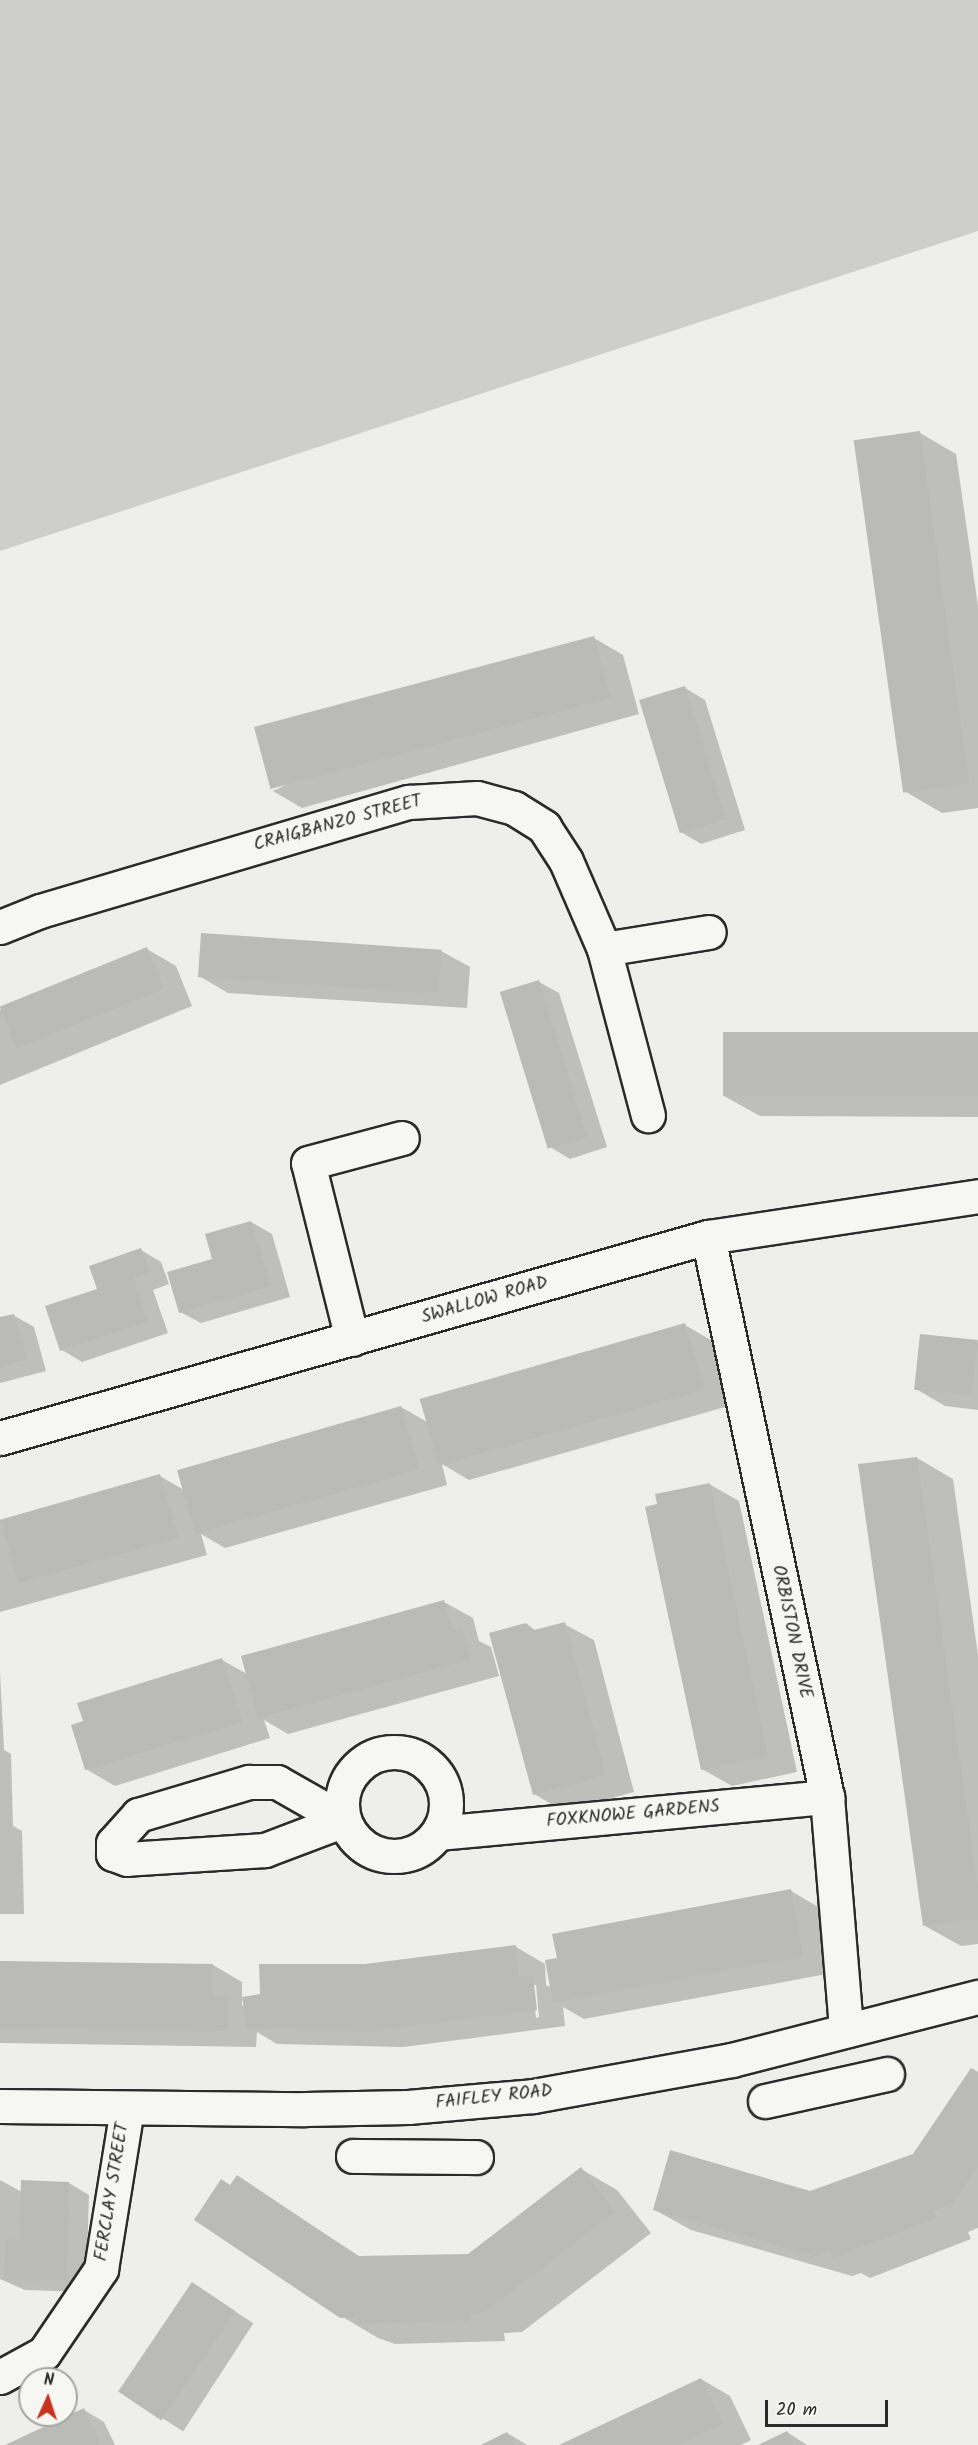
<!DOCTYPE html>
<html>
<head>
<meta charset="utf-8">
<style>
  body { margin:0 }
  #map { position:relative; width:978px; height:2445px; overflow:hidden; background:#eeeeea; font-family:Kalam,sans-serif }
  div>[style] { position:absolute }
  .green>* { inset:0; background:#cececa }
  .shadow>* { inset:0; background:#0003; transform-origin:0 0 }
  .building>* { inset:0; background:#babab7; transform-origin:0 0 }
  .roads { filter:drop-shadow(2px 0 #2b2b2b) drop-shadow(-2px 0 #2b2b2b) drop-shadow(0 2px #2b2b2b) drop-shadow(0 -2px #2b2b2b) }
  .minor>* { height:33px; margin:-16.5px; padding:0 16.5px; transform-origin:16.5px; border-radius:16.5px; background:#f6f6f2 }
  .minor>.ring { margin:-16.5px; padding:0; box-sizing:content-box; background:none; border:33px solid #f6f6f2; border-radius:50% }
  span { translate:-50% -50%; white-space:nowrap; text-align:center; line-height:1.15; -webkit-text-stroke:5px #f6f6f2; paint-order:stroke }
  .street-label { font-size:18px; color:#2b2b2b }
  .north { position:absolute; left:18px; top:2367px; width:60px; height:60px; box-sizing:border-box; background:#f6f6f2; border:2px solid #a5a5a2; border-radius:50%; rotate:3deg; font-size:16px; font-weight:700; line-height:24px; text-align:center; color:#2b2b2b }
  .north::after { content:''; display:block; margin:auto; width:21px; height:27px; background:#c8321e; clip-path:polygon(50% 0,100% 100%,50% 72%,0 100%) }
  .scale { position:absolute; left:765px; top:2400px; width:123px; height:27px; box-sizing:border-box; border:3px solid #2b2b2b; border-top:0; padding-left:8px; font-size:18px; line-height:21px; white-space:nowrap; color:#2b2b2b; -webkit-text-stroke:4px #f6f6f2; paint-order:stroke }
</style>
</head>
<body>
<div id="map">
  <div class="green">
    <i style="clip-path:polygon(0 0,978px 0,978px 231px,0 551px)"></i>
  </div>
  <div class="shadow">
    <i style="clip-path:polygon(920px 433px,956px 454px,978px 606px,978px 808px,942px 813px,906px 792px)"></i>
    <i style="clip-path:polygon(594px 638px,623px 655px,639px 714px,302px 808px,273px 791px)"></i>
    <i style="clip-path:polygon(685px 688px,705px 700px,745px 830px,701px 844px,681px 832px)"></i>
    <i style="clip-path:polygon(147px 949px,176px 966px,192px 1006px,0 1085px,0 1010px)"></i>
    <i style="clip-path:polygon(441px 951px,470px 967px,467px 1008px,228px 993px,199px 976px)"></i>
    <i style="clip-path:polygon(539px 982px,559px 993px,607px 1147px,570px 1159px,550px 1147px)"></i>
    <i style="clip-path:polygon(978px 1034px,978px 1117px,760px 1116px,724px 1096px)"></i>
    <i style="clip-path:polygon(251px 1222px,272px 1234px,290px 1297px,201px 1323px,180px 1312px)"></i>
    <i style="clip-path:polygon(141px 1250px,161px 1262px,169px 1284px,153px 1290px,168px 1333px,82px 1362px,62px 1350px,99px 1290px)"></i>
    <i style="clip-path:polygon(13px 1315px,34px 1327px,46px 1371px,0 1383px,0 1319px)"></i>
    <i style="clip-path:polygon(685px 1325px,714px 1342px,732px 1405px,469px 1480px,442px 1464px,447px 1485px,225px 1548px,201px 1534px,207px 1555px,0 1612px,0 1520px,160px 1476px,184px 1490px,401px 1407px,429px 1423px)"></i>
    <i style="clip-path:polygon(978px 1342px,978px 1410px,945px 1406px,916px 1389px)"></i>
    <i style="clip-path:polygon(917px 1458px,953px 1479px,978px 1655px,978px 1944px,961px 1946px,925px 1926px)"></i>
    <i style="clip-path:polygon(709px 1484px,739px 1501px,797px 1772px,732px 1786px,702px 1769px,658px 1506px)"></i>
    <i style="clip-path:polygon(444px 1602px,473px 1618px,479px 1641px,491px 1647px,499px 1676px,288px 1734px,264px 1720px,270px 1738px,115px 1786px,86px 1769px,85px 1722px,222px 1660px,247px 1674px)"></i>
    <i style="clip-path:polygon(564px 1624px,594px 1640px,634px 1792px,563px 1811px,534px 1794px,526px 1625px,537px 1631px)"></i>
    <i style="clip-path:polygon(0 1672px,4px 1750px,11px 1754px,13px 1826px,22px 1831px,24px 1914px,0 1914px)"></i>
    <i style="clip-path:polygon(evenodd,791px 1891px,820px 1908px,832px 1973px,584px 2019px,563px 2007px,565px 2026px,403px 2047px,277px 2044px,257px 2032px,256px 2047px,0 2043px,0 1962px,213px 1965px,242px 1982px,242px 2005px,245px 2007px,262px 1996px,365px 1966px,516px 1947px,545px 1964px,546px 1985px,552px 1988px,791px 1891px,533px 1985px,536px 1985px,539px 2017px,536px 2018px,533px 1985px)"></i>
    <i style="clip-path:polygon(978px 2073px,978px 2228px,968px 2232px,971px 2239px,870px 2278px,861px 2273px,852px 2276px,691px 2230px,655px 2210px,810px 2192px,914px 2155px)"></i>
    <i style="clip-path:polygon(581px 2169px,617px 2190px,651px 2233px,522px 2332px,504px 2333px,505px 2341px,395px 2344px,378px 2338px,341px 2316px,231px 2187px,237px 2177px,362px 2258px,468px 2255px)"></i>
    <i style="clip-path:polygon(0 2180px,22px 2192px,69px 2183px,89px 2195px,86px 2292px,25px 2290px,0 2279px)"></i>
    <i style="left:193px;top:2284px;width:72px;height:129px;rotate:33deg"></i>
    <i style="clip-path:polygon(701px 2379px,730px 2396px,751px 2440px,741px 2445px,562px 2445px)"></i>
    <i style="clip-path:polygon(84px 2410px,104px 2422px,115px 2445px,9px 2445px)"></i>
    <i style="clip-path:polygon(787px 2432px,807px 2445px,761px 2445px)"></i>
    <i style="clip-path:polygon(507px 2433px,527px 2445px,484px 2445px)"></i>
  </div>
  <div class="building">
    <i style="left:920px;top:431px;width:356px;height:67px;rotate:82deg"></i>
    <i style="left:594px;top:636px;width:64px;height:352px;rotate:75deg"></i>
    <i style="left:685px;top:686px;width:139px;height:48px;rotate:73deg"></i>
    <i style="left:201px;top:933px;width:241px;height:44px;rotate:4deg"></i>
    <i style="left:147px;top:947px;width:45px;height:159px;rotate:68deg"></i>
    <i style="left:539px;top:980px;width:164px;height:41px;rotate:73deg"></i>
    <i style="left:723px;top:1032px;width:255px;height:64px"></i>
    <i style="clip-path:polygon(251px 1221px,271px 1286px,179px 1313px,167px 1272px,212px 1259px,205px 1234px)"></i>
    <i style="clip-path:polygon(141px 1248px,150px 1273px,134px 1278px,148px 1322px,60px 1351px,45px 1306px,97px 1289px,89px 1266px)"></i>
    <i style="clip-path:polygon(14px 1314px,27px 1359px,0 1367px,0 1317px)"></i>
    <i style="left:685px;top:1323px;width:69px;height:276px;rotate:74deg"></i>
    <i style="left:920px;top:1334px;width:58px;height:56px;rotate:6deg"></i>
    <i style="left:401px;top:1406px;width:66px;height:233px;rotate:74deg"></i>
    <i style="clip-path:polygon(917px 1457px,978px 1888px,978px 1919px,923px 1926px,858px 1464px)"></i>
    <i style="left:160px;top:1474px;width:66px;height:166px;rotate:74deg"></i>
    <i style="clip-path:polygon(710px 1483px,768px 1756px,701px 1770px,645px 1507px,657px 1504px,655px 1494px)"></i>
    <i style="clip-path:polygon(444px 1600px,453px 1631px,462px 1629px,471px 1659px,258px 1718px,241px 1656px)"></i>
    <i style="clip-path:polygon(565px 1622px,606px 1775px,533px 1795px,489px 1633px,526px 1623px,534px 1630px)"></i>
    <i style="clip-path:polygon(222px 1658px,242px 1722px,85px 1770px,71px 1725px,83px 1721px,77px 1703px)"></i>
    <i style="clip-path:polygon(791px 1889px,803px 1956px,553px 2003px,545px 1960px,557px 1958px,552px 1934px)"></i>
    <i style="clip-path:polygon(516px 1945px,519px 1978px,533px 1976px,537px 2010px,373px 2031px,247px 2028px,242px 1997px,260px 1994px,259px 1964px,365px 1964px)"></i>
    <i style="clip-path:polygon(0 1961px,213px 1964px,213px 1995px,228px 1995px,228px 2031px,0 2028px)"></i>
    <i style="clip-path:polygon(971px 2068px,978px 2072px,978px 2166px,953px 2203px,933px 2211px,936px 2218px,833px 2258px,830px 2250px,815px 2256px,653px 2210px,670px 2150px,810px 2191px,913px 2154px)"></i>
    <i style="clip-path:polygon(581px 2167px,615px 2212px,485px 2312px,469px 2313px,469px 2321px,357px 2324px,357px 2317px,340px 2318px,194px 2220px,221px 2179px,230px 2185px,237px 2175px,358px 2256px,468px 2254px)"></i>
    <i style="clip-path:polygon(21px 2180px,69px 2182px,67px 2281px,4px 2280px,5px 2239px,19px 2240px)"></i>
    <i style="left:192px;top:2282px;width:52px;height:132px;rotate:34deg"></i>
    <i style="clip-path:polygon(701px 2378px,723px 2424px,677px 2445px,559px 2445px)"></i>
    <i style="clip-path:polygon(84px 2408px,101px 2445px,5px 2445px)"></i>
    <i style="clip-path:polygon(787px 2431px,794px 2445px,758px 2445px)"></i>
    <i style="clip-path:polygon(507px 2432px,514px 2445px,481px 2445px)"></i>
  </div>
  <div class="roads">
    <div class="minor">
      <i style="left:0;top:927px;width:43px;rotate:-21.8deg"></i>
      <i style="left:40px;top:911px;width:385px;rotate:-16.5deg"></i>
      <i style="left:409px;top:802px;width:68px;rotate:-3.4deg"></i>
      <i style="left:477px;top:798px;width:38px;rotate:15deg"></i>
      <i style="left:514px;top:808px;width:36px;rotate:32deg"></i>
      <i style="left:544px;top:827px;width:40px;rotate:57.1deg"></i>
      <i style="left:566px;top:861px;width:96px;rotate:66.6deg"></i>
      <i style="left:604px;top:949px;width:172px;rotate:75.2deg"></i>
      <i style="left:604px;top:949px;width:106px;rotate:-9.2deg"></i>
      <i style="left:708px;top:1237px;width:573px;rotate:78deg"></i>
      <i style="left:827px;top:1797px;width:234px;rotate:85.3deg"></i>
      <i style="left:352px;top:1339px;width:181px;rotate:-104deg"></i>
      <i style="left:308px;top:1163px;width:97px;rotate:-14.9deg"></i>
      <i style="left:0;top:1438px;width:736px;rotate:-15.85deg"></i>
      <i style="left:708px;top:1237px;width:273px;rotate:-8.6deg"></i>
      <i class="ring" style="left:342px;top:1752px;width:71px;height:71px"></i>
      <i style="left:249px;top:1782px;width:28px"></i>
      <i style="left:277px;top:1782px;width:77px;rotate:29.6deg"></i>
      <i style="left:344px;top:1820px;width:85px;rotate:159.2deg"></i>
      <i style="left:265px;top:1850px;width:138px;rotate:176.3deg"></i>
      <i style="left:127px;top:1859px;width:15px;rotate:-160deg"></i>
      <i style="left:113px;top:1854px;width:11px;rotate:-90deg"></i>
      <i style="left:113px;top:1843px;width:38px;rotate:-48deg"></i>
      <i style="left:138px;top:1815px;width:116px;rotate:-16.6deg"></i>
      <i style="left:438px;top:1833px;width:391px;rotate:-5.3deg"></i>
      <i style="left:765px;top:2101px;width:125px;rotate:-12.5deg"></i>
      <i style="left:0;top:2106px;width:305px;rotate:0.6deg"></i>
      <i style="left:305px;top:2109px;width:103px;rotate:-1.1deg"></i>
      <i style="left:408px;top:2107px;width:125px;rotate:-5deg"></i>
      <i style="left:533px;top:2096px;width:202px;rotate:-10.3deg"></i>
      <i style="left:732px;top:2060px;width:254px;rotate:-14.4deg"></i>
      <i style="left:353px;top:2156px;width:123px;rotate:0.5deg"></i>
      <i style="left:0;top:2377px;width:50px;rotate:-28.6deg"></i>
      <i style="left:44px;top:2353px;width:102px;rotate:-55.8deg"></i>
      <i style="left:101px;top:2269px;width:163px;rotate:-80.8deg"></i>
    </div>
  </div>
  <div class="street-label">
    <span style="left:338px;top:824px;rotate:-15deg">CRAIGBANZO STREET</span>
    <span style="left:485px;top:1301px;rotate:-16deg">SWALLOW ROAD</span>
    <span style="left:791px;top:1632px;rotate:78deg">ORBISTON DRIVE</span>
    <span style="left:633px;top:1815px;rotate:-5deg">FOXKNOWE GARDENS</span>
    <span style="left:494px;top:2098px;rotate:-6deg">FAIFLEY ROAD</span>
    <span style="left:113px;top:2192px;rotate:-81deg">FERCLAY STREET</span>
  </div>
  <div class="north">N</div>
  <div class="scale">20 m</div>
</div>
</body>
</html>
